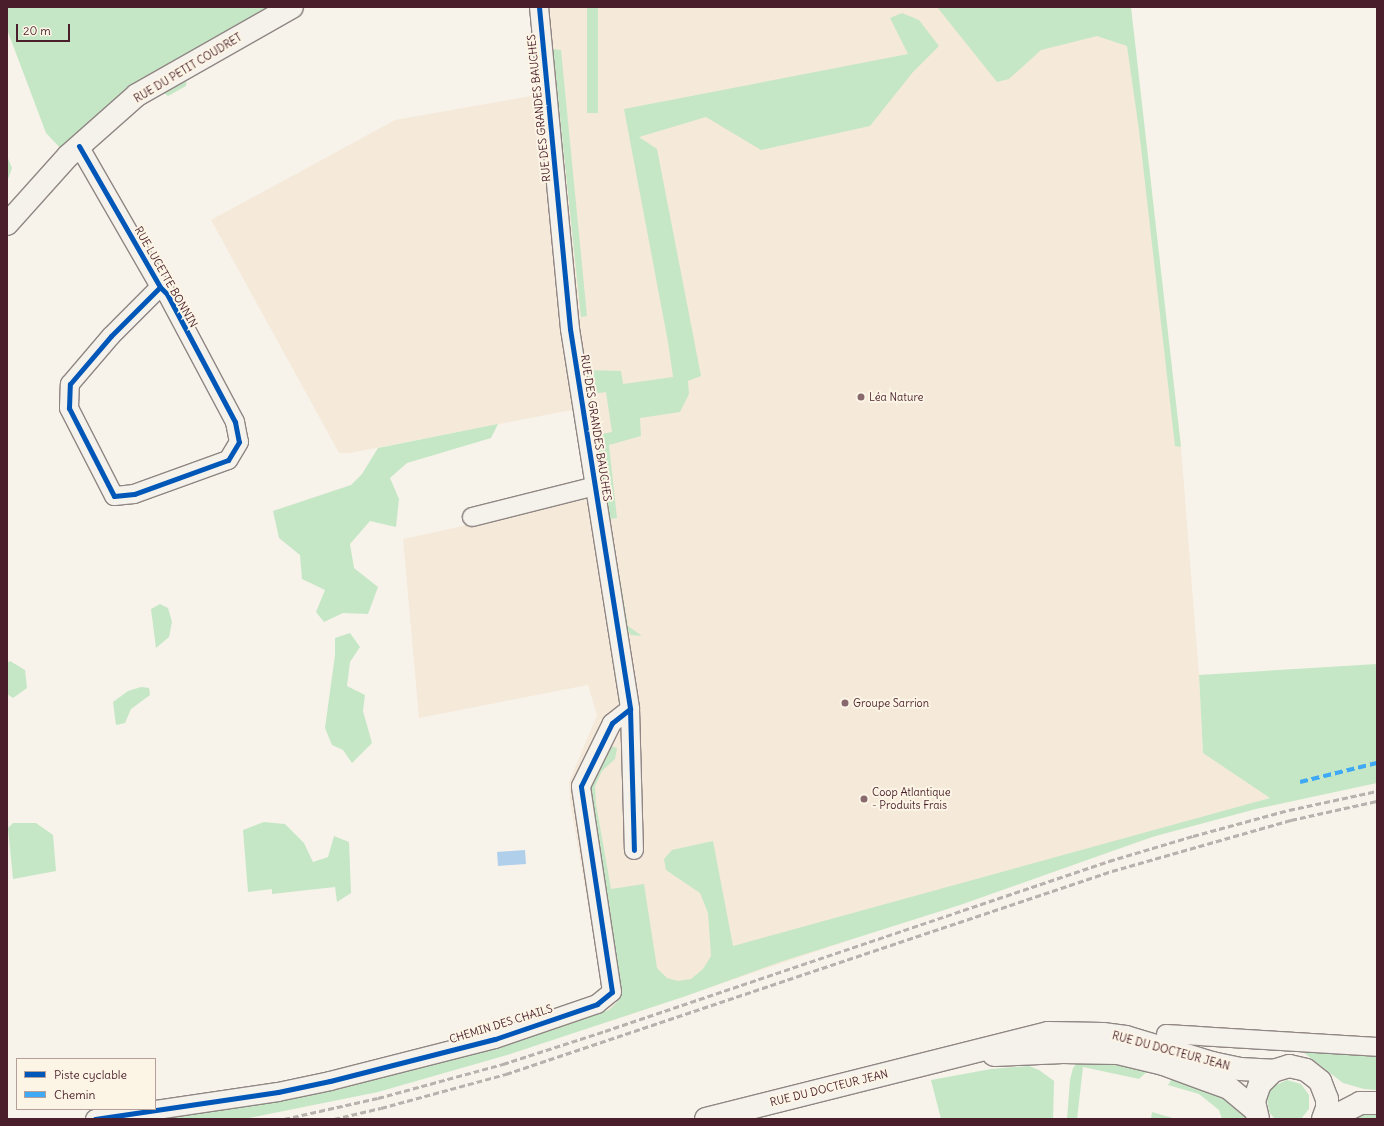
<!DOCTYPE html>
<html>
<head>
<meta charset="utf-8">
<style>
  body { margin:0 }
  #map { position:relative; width:1384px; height:1126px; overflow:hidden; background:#f7f3ea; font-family:Delius,sans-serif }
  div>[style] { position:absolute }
  .built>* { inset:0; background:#f5e9da }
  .green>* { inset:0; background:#c5e7c6; transform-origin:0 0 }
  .water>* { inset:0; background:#afcfeb; transform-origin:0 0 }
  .roads { filter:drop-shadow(1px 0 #908684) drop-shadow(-1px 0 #908684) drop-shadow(0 1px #908684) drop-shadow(0 -1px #908684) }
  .minor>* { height:18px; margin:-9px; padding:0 9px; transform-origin:9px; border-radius:9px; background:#f5f2ec }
  .tertiary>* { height:22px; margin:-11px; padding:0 11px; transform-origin:11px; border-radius:11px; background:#f5f2ec }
  .rail>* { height:3px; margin-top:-1.5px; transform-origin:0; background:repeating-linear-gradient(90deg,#b8b1ae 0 6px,transparent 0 9px) }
  .quiet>* { height:4px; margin-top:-2px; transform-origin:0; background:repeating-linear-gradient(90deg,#3fa9f5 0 8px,transparent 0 12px) }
  .cycleway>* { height:5px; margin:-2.5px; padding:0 2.5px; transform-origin:2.5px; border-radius:2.5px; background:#0057b8 }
  .dots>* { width:11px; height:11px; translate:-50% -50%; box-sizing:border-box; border:2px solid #fcf5e5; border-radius:50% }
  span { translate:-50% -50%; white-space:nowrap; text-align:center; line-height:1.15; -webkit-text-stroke:4px #fcf5e5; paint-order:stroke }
  .street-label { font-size:11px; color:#4a1f2b }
  .poi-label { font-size:11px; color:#4a1f2b }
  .left { translate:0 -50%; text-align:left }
  .frame { position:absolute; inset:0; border:8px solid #4a1f2b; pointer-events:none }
  .legend { position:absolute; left:16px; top:1058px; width:140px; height:52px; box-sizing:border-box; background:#fcf5e5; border:1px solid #b59f9b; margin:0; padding:5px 7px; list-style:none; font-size:12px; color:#4a1f2b }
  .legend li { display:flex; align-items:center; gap:8px; height:20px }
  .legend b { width:20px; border:1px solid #b59f9b }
  .scale { position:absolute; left:16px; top:24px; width:54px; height:18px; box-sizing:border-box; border:2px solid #4a1f2b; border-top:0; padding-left:5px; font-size:12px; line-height:14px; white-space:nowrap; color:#4a1f2b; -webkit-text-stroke:3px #fcf5e5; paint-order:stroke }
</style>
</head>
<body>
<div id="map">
  <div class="built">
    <i style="clip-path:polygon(539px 7px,1129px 7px,1181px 447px,1199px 675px,1203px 753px,1271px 797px,608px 1022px,570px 801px,569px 782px,597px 715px,588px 685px,419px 718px,403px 539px,596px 497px,582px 408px,350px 453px,339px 453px,211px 220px,395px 120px,548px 93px)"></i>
  </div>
  <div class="green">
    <i style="clip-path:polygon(7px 7px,272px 7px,172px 61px,126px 90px,65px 153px,46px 133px,8px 32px)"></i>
    <i style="left:587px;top:7px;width:11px;height:106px"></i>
    <i style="clip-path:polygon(937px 7px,1131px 7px,1181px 447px,1175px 446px,1139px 130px,1127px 46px,1097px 36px,1041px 50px,1009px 79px,997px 82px)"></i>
    <i style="clip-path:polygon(902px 13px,919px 20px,939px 46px,913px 72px,870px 126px,761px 150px,706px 117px,639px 137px,657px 149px,701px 376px,688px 381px,689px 394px,680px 412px,640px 418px,641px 436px,609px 445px,617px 518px,610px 519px,628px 626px,642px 636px,631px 635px,622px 622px,597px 442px,602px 434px,612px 432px,606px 392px,599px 393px,588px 389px,584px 379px,587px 370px,621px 371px,623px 384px,673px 377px,668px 342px,624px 109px,908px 54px,890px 18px)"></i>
    <i style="clip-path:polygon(553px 49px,561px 50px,587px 316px,581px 317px)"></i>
    <i style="clip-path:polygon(187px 76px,186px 86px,168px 96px,161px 91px)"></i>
    <i style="clip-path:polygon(7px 156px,12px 168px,7px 182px)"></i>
    <i style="clip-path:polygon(498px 424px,491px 438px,407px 463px,390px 478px,399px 499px,396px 527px,370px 521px,350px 544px,354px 568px,378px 587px,368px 614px,343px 613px,324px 622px,316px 612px,325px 590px,302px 579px,300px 555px,279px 538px,273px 511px,351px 485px,362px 474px,378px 448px)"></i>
    <i style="clip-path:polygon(160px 604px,168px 608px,172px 622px,169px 637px,156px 648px,151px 609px)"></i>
    <i style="clip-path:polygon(350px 633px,360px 647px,350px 662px,347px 686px,365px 695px,363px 711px,372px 743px,352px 763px,343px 750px,332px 745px,325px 728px,335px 655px,335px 638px)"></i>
    <i style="clip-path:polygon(10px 661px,25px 670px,27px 688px,13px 698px,7px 694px,7px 663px)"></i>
    <i style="clip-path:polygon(1377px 664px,1377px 783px,1256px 809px,1152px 837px,960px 905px,783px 961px,686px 996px,507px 1055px,378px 1092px,244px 1119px,142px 1119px,293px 1095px,391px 1075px,490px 1048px,609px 1010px,618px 1001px,620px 994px,588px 792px,610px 746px,617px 748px,615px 759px,602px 771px,595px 786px,596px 804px,611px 889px,644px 884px,657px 968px,667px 978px,678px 981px,691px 979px,703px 969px,711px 956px,708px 913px,700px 893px,666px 870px,664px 859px,672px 850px,713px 841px,733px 946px,1270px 798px,1203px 753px,1199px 675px)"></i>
    <i style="clip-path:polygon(141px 687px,149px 688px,150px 695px,131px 709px,125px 723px,116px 725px,113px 702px,128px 691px)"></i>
    <i style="clip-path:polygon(264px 822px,285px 824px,304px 843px,313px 862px,328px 857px,334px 836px,349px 842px,351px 893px,337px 902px,335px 887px,272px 894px,272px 889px,248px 892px,243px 830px)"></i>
    <i style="clip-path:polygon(13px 823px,36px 823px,53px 835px,56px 871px,13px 879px,8px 828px)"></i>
    <i style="clip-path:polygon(1303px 1052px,1377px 1056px,1377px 1090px,1364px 1089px,1343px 1083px)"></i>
    <i style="clip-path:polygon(1085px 1060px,1153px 1066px,1139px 1079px,1083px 1067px,1077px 1119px,1067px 1119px,1070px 1080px,1073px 1068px,1077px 1063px)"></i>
    <i style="clip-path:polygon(1029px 1066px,1039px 1070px,1054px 1081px,1053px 1119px,941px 1119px,931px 1080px,991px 1069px)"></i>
    <i style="clip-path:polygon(1173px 1077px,1215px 1089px,1249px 1119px,1222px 1119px,1219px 1110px,1199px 1094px,1168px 1085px)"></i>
    <i style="clip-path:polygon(1287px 1080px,1301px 1084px,1309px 1095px,1309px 1109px,1301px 1119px,1275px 1119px,1269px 1112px,1267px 1098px,1269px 1091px,1274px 1086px)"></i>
    <i style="clip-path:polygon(1152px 1112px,1176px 1119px,1151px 1119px)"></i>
    <i style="clip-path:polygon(1377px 1113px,1377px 1119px,1349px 1119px,1357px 1116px)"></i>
  </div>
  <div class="water">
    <i style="left:525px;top:850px;width:14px;height:28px;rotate:86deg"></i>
  </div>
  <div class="roads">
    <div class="minor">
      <i style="left:539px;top:7px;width:323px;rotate:84.5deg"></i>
      <i style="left:570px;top:329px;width:385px;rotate:81deg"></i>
      <i style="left:630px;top:709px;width:141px;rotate:88.4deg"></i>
      <i style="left:79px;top:146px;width:163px;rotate:60.1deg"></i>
      <i style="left:160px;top:287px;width:10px;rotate:45deg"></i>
      <i style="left:167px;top:294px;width:145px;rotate:62deg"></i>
      <i style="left:235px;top:422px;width:20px;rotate:79deg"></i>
      <i style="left:239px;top:442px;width:21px;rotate:121deg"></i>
      <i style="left:228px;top:460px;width:100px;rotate:160.1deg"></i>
      <i style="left:134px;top:494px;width:20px;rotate:174deg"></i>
      <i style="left:114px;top:496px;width:99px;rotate:-117.1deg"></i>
      <i style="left:69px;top:408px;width:24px;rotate:-88deg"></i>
      <i style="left:70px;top:384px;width:63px;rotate:-49.5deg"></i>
      <i style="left:111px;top:336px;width:69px;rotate:-45deg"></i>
      <i style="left:472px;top:517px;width:127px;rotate:-14.1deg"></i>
      <i style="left:1166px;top:1034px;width:211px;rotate:3.5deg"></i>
      <i style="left:95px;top:1119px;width:185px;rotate:-8.4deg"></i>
      <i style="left:278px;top:1092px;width:53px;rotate:-11.9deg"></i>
      <i style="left:330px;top:1081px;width:170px;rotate:-14.3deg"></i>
      <i style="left:495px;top:1039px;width:108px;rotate:-18.9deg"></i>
      <i style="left:597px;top:1004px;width:19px;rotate:-39deg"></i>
      <i style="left:612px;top:992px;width:208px;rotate:-98.6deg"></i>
      <i style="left:581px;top:786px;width:70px;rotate:-63.8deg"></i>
      <i style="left:612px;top:723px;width:23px;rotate:-38deg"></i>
    </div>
    <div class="tertiary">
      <i style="left:7px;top:224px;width:91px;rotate:-48.1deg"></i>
      <i style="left:68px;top:156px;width:92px;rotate:-41.5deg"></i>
      <i style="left:137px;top:95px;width:178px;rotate:-29.6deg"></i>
      <i style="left:994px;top:1055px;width:69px;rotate:-2.5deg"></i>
      <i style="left:1063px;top:1052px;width:55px;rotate:1deg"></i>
      <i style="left:1118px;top:1053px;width:46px;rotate:13.7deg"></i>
      <i style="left:1163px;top:1064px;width:70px;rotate:20deg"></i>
      <i style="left:1229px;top:1088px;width:34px;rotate:40deg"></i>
      <i style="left:706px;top:1119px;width:353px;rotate:-14.1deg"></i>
      <i style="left:1048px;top:1033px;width:55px;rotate:1deg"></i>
      <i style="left:1103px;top:1034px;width:23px;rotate:7deg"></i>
      <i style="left:1126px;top:1037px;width:90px;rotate:16.8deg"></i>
      <i style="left:1212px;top:1063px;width:29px;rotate:12deg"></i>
      <i style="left:1240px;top:1069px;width:33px;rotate:3deg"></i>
      <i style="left:1258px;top:1119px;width:18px;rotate:-103deg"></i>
      <i style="left:1254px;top:1101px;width:18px;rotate:-71deg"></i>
      <i style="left:1260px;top:1084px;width:18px;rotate:-45deg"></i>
      <i style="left:1273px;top:1071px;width:17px;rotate:-17deg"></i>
      <i style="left:1289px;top:1066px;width:17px;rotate:13deg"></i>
      <i style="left:1306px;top:1070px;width:18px;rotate:38deg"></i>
      <i style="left:1320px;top:1081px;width:19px;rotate:69deg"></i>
      <i style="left:1327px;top:1099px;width:9px;rotate:90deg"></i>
      <i style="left:1327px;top:1108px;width:12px;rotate:110deg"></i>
      <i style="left:1329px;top:1119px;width:35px;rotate:-27deg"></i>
      <i style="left:1360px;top:1103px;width:17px"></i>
    </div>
  </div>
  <div class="rail">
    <i style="left:284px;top:1119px;width:96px;rotate:-12.6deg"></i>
    <i style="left:378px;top:1098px;width:130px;rotate:-15.2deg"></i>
    <i style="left:503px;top:1064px;width:107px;rotate:-17.9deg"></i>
    <i style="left:605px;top:1031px;width:532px;rotate:-18.64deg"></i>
    <i style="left:1109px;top:861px;width:88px;rotate:-16.6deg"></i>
    <i style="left:1193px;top:836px;width:99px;rotate:-15.2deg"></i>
    <i style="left:1289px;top:810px;width:90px;rotate:-12.2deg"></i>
    <i style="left:334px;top:1119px;width:48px;rotate:-13.2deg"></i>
    <i style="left:381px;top:1108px;width:130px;rotate:-15.2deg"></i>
    <i style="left:506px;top:1074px;width:639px;rotate:-18.52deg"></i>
    <i style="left:1112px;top:871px;width:186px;rotate:-15.9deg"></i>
    <i style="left:1291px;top:820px;width:88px;rotate:-12.5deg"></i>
  </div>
  <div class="quiet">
    <i style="left:1300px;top:782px;width:79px;rotate:-13.9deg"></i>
  </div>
  <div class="cycleway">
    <i style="left:539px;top:7px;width:323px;rotate:84.5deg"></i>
    <i style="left:570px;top:329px;width:385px;rotate:81deg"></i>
    <i style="left:630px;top:709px;width:141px;rotate:88.4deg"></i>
    <i style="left:79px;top:146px;width:163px;rotate:60.1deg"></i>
    <i style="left:160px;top:287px;width:10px;rotate:45deg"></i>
    <i style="left:167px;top:294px;width:145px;rotate:62deg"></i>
    <i style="left:235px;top:422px;width:20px;rotate:79deg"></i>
    <i style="left:239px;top:442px;width:21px;rotate:121deg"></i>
    <i style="left:228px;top:460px;width:100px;rotate:160.1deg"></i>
    <i style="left:134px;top:494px;width:20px;rotate:174deg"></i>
    <i style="left:114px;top:496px;width:99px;rotate:-117.1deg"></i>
    <i style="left:69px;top:408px;width:24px;rotate:-88deg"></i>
    <i style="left:70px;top:384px;width:63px;rotate:-49.5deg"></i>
    <i style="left:111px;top:336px;width:69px;rotate:-45deg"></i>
    <i style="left:95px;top:1119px;width:185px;rotate:-8.4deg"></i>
    <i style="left:278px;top:1092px;width:53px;rotate:-11.9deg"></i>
    <i style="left:330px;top:1081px;width:170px;rotate:-14.3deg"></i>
    <i style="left:495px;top:1039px;width:108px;rotate:-18.9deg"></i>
    <i style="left:597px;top:1004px;width:19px;rotate:-39deg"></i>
    <i style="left:612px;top:992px;width:208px;rotate:-98.6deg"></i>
    <i style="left:581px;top:786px;width:70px;rotate:-63.8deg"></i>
    <i style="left:612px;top:723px;width:23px;rotate:-38deg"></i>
  </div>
  <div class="dots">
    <i style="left:861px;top:397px;background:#87696e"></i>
    <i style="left:845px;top:703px;background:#87696e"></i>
    <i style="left:864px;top:799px;background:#87696e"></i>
  </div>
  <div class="street-label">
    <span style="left:188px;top:68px;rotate:-31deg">RUE DU PETIT COUDRET</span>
    <span style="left:539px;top:108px;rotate:-96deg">RUE DES GRANDES BAUCHES</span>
    <span style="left:166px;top:277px;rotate:60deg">RUE LUCETTE BONNIN</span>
    <span style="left:596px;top:428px;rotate:81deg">RUE DES GRANDES BAUCHES</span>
    <span style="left:501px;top:1024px;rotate:-17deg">CHEMIN DES CHAILS</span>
    <span style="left:1171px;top:1051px;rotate:15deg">RUE DU DOCTEUR JEAN</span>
    <span style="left:829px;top:1088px;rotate:-14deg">RUE DU DOCTEUR JEAN</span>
  </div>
  <div class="poi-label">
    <span class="left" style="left:869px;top:397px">Léa Nature</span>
    <span class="left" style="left:853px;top:703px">Groupe Sarrion</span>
    <span class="left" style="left:872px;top:799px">Coop Atlantique<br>- Produits Frais</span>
  </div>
  <div class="frame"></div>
  <ul class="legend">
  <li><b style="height:5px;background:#0057b8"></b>Piste cyclable</li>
  <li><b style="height:5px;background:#3fa9f5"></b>Chemin</li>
  </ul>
  <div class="scale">20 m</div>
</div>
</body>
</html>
